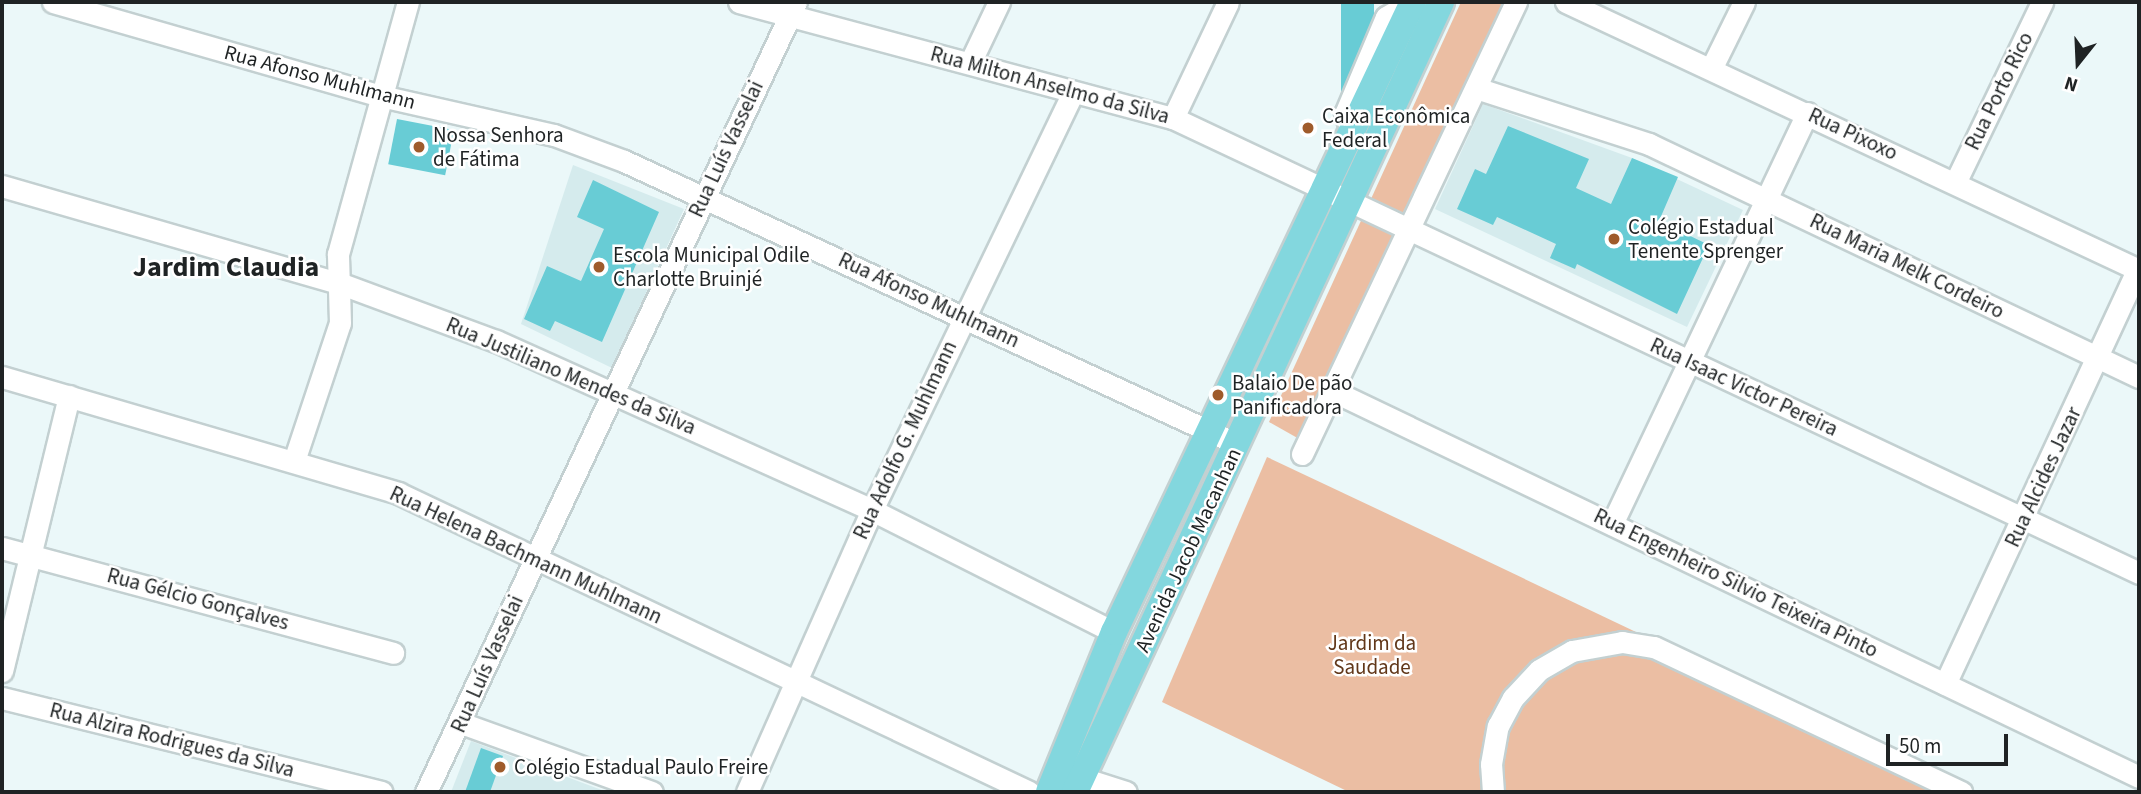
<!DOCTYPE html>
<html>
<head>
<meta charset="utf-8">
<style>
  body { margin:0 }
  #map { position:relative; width:2141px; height:794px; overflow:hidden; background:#ebf8f9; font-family:"Source Sans 3",sans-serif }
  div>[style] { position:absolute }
  .built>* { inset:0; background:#d5ebed }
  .green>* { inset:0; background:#ebbea3 }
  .building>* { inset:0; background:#68ccd5; transform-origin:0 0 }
  .roads { filter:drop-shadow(2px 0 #c3d0d1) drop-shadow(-2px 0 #c3d0d1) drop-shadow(0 2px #c3d0d1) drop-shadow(0 -2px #c3d0d1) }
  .minor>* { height:21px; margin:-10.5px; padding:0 10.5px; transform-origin:10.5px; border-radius:10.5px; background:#fff }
  .major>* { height:26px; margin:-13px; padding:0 13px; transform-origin:13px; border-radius:13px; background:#83d7de }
  .dots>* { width:19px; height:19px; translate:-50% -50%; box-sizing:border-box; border:4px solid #fff; border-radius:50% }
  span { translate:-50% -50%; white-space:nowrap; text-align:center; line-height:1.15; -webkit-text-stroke:5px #fff; paint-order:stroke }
  .street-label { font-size:21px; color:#1f2324 }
  .poi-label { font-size:21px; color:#1f2324 }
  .left { translate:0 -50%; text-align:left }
  .park-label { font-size:21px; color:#613719 }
  .district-label { font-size:28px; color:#1f2324; font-weight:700 }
  .frame { position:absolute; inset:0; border:4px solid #1f2324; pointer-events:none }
  .north { position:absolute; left:2043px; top:28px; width:70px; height:70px; -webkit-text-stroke:5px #fff; paint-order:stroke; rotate:198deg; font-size:19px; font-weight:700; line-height:28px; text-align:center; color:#1f2324 }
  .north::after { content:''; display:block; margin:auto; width:24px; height:32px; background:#1f2324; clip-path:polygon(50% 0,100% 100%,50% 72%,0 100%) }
  .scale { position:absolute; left:1886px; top:734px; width:122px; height:32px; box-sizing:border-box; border:4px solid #1f2324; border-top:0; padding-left:9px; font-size:21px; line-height:24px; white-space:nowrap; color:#1f2324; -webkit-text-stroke:5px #fff; paint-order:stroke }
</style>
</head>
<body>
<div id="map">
  <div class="built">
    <i style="clip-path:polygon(1483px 104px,1632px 158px,1743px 210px,1687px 327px,1435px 209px)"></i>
    <i style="clip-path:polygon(573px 165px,684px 209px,612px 368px,521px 324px)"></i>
    <i style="clip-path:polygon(471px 741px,607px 792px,451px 792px)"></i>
  </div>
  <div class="green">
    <i style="clip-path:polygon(1461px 2px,1507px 2px,1301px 440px,1269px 422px)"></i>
    <i style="clip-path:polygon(1267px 457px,1445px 541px,1972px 792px,1349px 792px,1162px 702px)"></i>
  </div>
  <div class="building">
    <i style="left:1341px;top:2px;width:33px;height:139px"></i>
    <i style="left:397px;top:119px;width:58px;height:46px;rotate:11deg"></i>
    <i style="clip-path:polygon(1508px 126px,1589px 159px,1576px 188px,1611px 204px,1632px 158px,1678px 177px,1659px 221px,1709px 245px,1677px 314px,1577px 264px,1575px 269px,1550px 258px,1556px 244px,1497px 217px,1493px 225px,1457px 209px,1475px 169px,1486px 174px)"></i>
    <i style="clip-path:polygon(593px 180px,659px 212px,602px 342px,555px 321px,550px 331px,524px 319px,547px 266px,581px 281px,604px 229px,577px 217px)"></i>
    <i style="clip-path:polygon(481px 748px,503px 756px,490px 792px,465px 792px)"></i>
  </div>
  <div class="roads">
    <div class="minor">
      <i style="left:53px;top:2px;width:341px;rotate:16deg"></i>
      <i style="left:381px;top:96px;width:177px;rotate:12.7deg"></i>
      <i style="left:554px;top:135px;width:75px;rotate:20.4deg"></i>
      <i style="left:624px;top:161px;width:675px;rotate:24.78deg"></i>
      <i style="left:739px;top:2px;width:449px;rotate:15deg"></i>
      <i style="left:1173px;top:118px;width:1068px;rotate:25.22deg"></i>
      <i style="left:1566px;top:2px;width:633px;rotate:25.07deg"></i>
      <i style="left:970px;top:63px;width:68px;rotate:-64.6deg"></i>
      <i style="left:1712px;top:67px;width:72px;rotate:-63.8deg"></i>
      <i style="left:1476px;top:88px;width:182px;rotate:17.9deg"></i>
      <i style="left:1649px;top:144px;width:543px;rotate:25.43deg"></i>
      <i style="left:1173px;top:118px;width:128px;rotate:-64.6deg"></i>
      <i style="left:1353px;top:134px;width:22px;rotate:-112deg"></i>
      <i style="left:1345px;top:114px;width:105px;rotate:-67.1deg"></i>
      <i style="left:1386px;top:17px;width:14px;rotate:-30deg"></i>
      <i style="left:1398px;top:10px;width:11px;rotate:5deg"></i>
      <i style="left:1956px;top:181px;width:199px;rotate:-64.3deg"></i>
      <i style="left:2px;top:186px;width:351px;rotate:16.1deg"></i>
      <i style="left:339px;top:283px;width:167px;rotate:20.3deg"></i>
      <i style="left:496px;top:341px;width:412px;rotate:24.2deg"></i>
      <i style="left:872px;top:510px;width:271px;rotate:26.8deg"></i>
      <i style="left:2px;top:377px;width:413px;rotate:16.3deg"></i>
      <i style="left:398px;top:493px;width:698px;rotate:25.35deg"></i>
      <i style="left:1331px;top:390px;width:896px;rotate:25.59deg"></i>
      <i style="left:1302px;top:454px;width:500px;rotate:-64.66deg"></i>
      <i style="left:294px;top:461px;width:145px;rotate:-71.6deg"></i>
      <i style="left:340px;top:323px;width:69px;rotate:-91.7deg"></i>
      <i style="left:338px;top:254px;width:262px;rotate:-74.5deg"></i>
      <i style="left:1612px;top:524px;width:455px;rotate:-64.6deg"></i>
      <i style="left:2px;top:548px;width:405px;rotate:15deg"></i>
      <i style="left:2px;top:671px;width:283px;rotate:-76.3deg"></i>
      <i style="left:1945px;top:684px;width:458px;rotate:-65.1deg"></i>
      <i style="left:2px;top:698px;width:391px;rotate:13.9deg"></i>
      <i style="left:461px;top:723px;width:203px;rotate:19.9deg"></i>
      <i style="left:1082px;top:778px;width:46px;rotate:17.7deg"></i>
      <i style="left:426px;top:792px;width:872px;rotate:-64.9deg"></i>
      <i style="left:747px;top:792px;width:308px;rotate:-66.1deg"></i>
      <i style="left:872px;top:510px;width:464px;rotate:-64.3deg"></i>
      <i style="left:1493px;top:792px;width:28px;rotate:-94deg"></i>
      <i style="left:1491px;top:764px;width:39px;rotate:-80deg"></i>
      <i style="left:1498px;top:726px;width:32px;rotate:-62deg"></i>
      <i style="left:1513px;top:698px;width:38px;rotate:-47deg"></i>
      <i style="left:1539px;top:670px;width:38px;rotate:-30deg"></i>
      <i style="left:1572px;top:651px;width:51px;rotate:-10.2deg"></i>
      <i style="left:1622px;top:642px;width:32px;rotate:9deg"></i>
      <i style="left:1654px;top:647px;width:340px;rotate:25.3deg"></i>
    </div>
    <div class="major">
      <i style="left:1049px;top:792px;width:173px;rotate:-67.9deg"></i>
      <i style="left:1114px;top:632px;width:697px;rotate:-64.61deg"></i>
      <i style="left:1075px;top:792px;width:871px;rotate:-65.14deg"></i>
    </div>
  </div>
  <div class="dots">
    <i style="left:1308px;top:128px;background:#9f5b2b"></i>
    <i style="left:419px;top:147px;background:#9f5b2b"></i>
    <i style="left:1614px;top:239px;background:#9f5b2b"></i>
    <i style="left:599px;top:267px;background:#9f5b2b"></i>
    <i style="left:1218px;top:395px;background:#9f5b2b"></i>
    <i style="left:500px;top:767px;background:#9f5b2b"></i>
  </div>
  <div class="street-label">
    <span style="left:320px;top:77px;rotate:15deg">Rua Afonso Muhlmann</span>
    <span style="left:1050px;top:85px;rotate:15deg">Rua Milton Anselmo da Silva</span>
    <span style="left:1999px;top:91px;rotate:-64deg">Rua Porto Rico</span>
    <span style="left:1853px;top:134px;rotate:25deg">Rua Pixoxo</span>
    <span style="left:726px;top:149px;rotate:-65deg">Rua Luís Vasselai</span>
    <span style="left:1907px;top:266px;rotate:26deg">Rua Maria Melk Cordeiro</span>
    <span style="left:929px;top:300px;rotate:25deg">Rua Afonso Muhlmann</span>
    <span style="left:571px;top:376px;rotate:23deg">Rua Justiliano Mendes da Silva</span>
    <span style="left:1744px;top:387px;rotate:25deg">Rua Isaac Victor Pereira</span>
    <span style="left:905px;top:440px;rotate:-65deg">Rua Adolfo G. Muhlmann</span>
    <span style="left:2043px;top:477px;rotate:-65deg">Rua Alcides Jazar</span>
    <span style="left:1188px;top:550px;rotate:-65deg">Avenida Jacob Macanhan</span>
    <span style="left:526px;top:555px;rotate:25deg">Rua Helena Bachmann Muhlmann</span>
    <span style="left:1736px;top:583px;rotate:26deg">Rua Engenheiro Silvio Teixeira Pinto</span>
    <span style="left:198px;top:599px;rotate:15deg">Rua Gélcio Gonçalves</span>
    <span style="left:487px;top:664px;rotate:-66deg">Rua Luís Vasselai</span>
    <span style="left:172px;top:740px;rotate:14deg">Rua Alzira Rodrigues da Silva</span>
  </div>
  <div class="poi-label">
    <span class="left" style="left:1322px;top:128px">Caixa Econômica<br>Federal</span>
    <span class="left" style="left:433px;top:147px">Nossa Senhora<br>de Fátima</span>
    <span class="left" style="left:1628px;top:239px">Colégio Estadual<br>Tenente Sprenger</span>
    <span class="left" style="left:613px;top:267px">Escola Municipal Odile<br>Charlotte Bruinjé</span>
    <span class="left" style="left:1232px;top:395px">Balaio De pão<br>Panificadora</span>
    <span class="left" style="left:514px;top:767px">Colégio Estadual Paulo Freire</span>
  </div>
  <div class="park-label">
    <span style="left:1372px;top:655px">Jardim da<br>Saudade</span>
  </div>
  <div class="district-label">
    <span style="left:226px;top:267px">Jardim Claudia</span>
  </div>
  <div class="frame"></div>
  <div class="north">N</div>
  <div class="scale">50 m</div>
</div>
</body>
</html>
